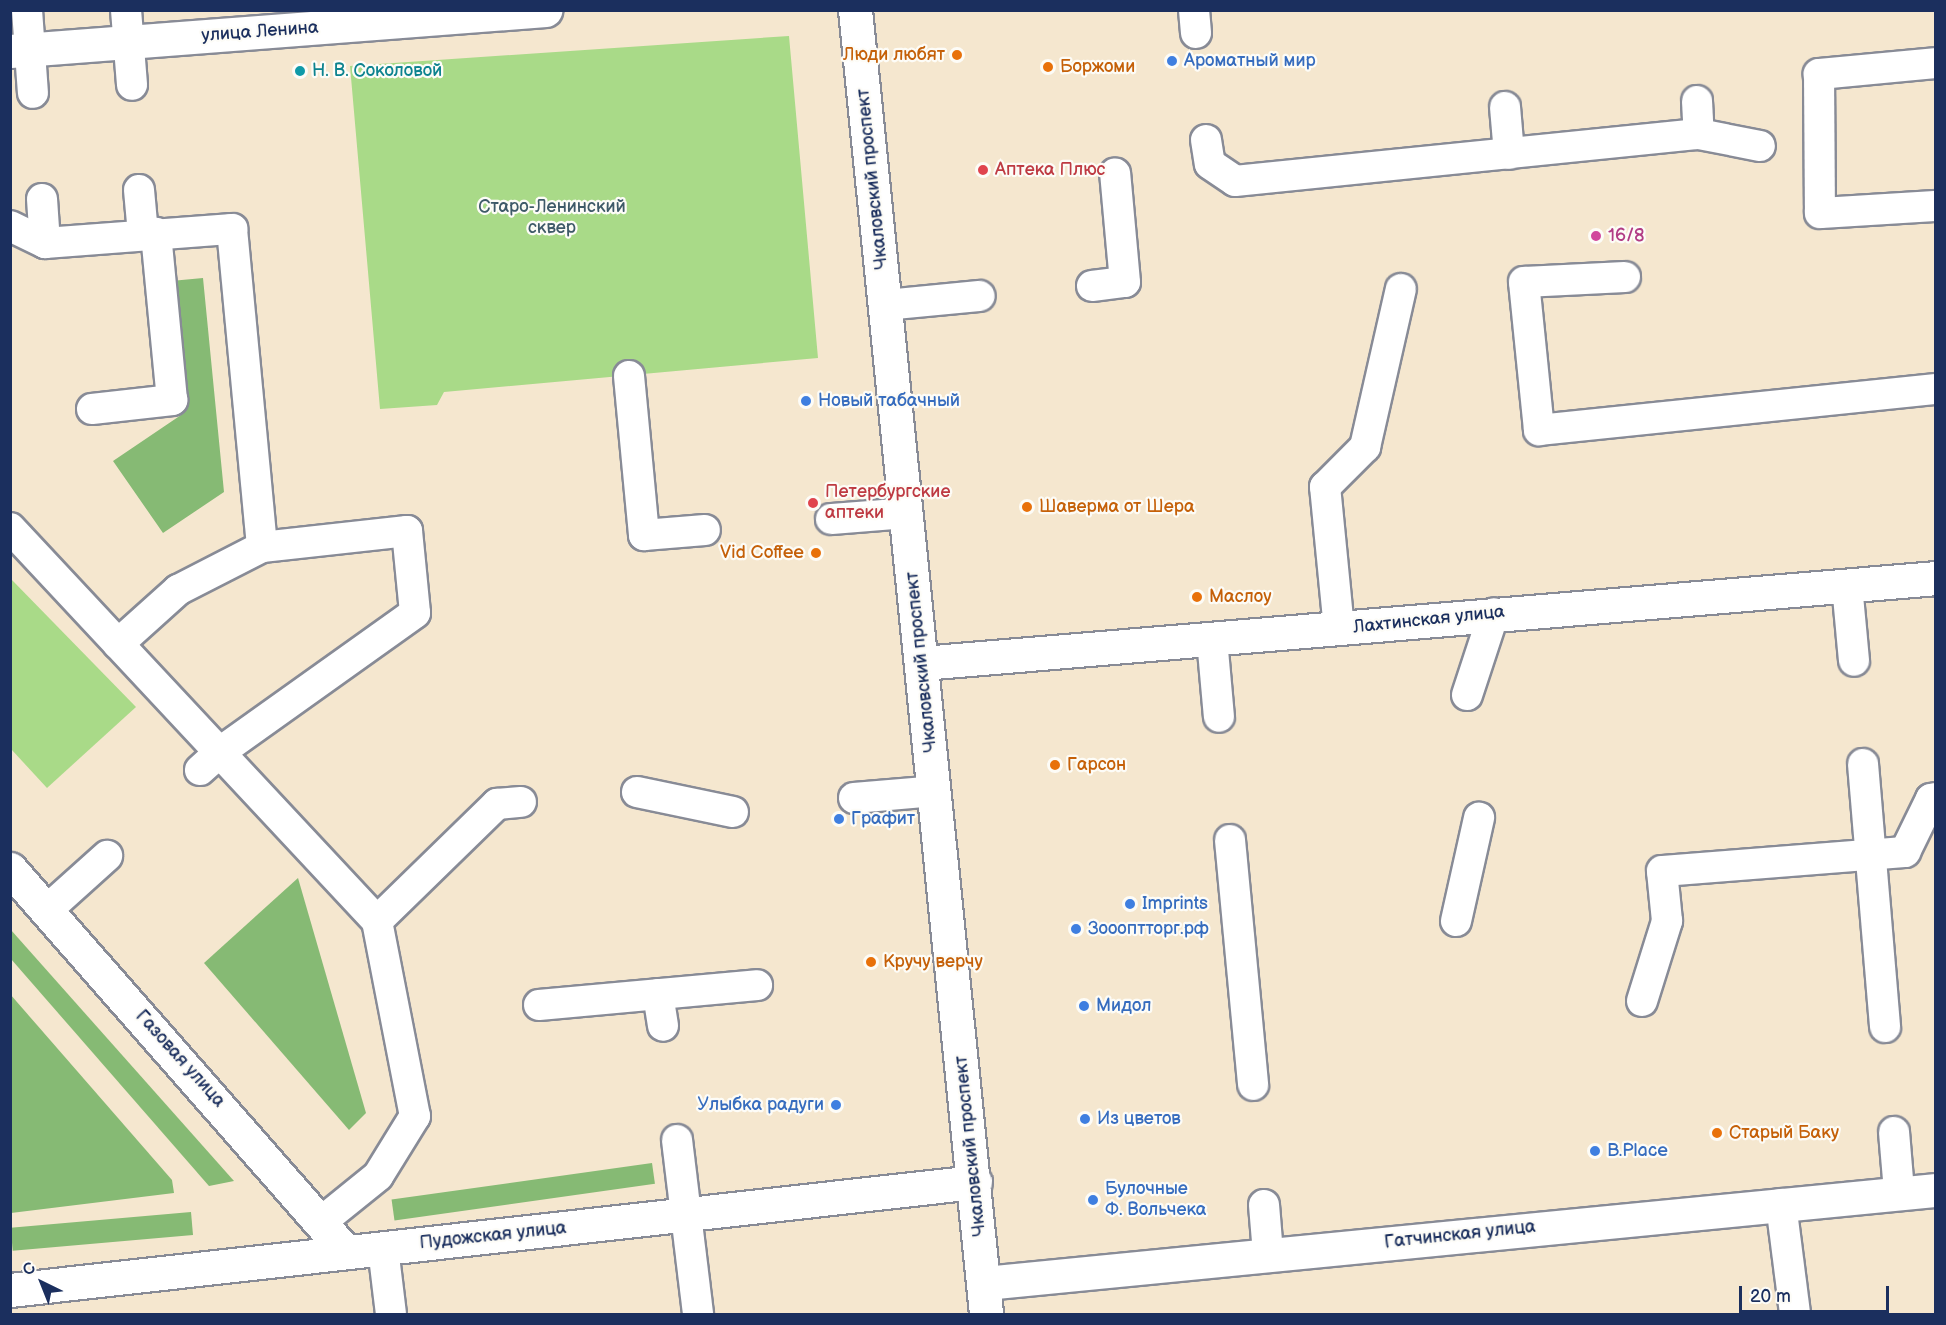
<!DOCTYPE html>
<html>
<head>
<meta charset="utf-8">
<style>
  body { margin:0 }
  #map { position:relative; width:1946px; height:1325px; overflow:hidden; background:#f5e7cf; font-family:"Balsamiq Sans",sans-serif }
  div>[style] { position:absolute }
  .green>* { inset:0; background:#a9da88 }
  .forest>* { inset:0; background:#86ba74; transform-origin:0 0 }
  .roads { filter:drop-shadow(2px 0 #888b96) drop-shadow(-2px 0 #888b96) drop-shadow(0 2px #888b96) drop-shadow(0 -2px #888b96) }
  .lane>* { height:30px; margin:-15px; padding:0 15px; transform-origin:15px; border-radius:15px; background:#fff }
  .street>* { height:33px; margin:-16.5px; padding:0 16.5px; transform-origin:16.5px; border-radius:16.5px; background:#fff }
  .secondary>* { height:33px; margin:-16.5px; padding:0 16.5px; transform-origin:16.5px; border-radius:16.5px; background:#fff }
  .dots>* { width:16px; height:16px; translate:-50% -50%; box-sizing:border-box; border:3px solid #fdfcf7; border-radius:50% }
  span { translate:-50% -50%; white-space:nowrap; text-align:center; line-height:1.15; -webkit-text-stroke:4.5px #fdfcf7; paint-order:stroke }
  .street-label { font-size:18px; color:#1b2f5e }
  .food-label { font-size:18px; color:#c56008 }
  .right { translate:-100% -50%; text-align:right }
  .left { translate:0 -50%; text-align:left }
  .shop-label { font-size:18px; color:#366cbe }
  .culture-label { font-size:18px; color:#0d838f }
  .health-label { font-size:18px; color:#be3a42 }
  .park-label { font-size:18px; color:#3e5a68 }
  .hotel-label { font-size:18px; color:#b23c85 }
  .frame { position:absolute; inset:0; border:12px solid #1b2f5e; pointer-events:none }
  .north { position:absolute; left:12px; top:1253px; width:60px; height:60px; -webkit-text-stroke:4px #fdfcf7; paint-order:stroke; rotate:317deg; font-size:16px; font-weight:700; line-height:24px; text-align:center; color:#1b2f5e }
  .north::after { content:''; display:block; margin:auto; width:21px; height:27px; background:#1b2f5e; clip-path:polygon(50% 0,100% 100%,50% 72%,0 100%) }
  .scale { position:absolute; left:1739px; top:1286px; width:150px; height:27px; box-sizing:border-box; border:3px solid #1b2f5e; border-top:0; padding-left:8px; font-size:18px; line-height:21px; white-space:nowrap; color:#1b2f5e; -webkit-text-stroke:4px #fdfcf7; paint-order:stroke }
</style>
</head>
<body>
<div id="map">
  <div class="green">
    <i style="clip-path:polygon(789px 36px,818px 358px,444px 392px,437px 405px,380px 409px,350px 66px)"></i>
    <i style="clip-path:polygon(11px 579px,136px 707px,47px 788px,11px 749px)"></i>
  </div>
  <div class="forest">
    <i style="clip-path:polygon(203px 278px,224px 492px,163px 533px,113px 461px,184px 413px,171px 281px)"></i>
    <i style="clip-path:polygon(298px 878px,366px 1113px,349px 1130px,204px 963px)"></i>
    <i style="clip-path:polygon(10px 930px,11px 930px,234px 1181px,209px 1186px,11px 959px)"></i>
    <i style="clip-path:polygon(10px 994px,172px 1180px,174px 1193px,11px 1213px)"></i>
    <i style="left:652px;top:1163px;width:21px;height:263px;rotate:82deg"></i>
    <i style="left:191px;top:1212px;width:23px;height:181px;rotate:85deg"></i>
  </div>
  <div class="roads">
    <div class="lane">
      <i style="left:27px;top:10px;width:83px;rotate:85.9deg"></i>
      <i style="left:126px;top:10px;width:75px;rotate:85.4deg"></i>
      <i style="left:1194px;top:10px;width:23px;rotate:85deg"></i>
      <i style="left:1936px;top:63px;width:118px;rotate:174.6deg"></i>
      <i style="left:1819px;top:74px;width:139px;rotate:89.6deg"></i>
      <i style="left:1820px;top:213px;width:116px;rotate:-3.5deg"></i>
      <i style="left:1697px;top:101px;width:33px;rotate:87deg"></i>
      <i style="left:1505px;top:107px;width:47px;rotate:85.1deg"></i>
      <i style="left:1206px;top:140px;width:24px;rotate:81deg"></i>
      <i style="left:1210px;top:164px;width:30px;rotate:34deg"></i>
      <i style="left:1235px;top:181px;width:466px;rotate:-5.8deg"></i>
      <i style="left:1699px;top:134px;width:62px;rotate:11.1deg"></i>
      <i style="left:139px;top:190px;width:44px;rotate:84.8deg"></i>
      <i style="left:42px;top:199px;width:44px;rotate:86.1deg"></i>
      <i style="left:10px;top:226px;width:39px;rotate:26deg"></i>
      <i style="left:45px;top:243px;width:188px;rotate:-4.3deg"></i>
      <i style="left:232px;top:229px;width:319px;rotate:84.6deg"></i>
      <i style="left:1625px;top:277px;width:101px;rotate:177.2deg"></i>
      <i style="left:1524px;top:282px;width:149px;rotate:84.2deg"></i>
      <i style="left:1539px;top:430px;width:399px;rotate:-5.9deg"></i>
      <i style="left:1092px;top:286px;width:33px;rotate:-7deg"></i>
      <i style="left:1125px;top:282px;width:109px;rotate:-95.2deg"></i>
      <i style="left:886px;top:305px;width:94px;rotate:-5.5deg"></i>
      <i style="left:629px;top:376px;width:160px;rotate:84.6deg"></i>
      <i style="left:644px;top:535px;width:61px;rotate:-4.7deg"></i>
      <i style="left:92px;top:409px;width:81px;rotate:-6.4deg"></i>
      <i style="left:172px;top:400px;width:168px;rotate:-95.5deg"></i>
      <i style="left:831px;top:519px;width:76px;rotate:-4.5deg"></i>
      <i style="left:10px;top:528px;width:538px;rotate:46.96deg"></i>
      <i style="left:377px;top:921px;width:199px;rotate:79deg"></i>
      <i style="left:415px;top:1116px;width:70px;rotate:121.7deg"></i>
      <i style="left:378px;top:1176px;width:73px;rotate:141.1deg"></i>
      <i style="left:1847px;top:585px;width:76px;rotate:84.7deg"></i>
      <i style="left:1339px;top:629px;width:143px;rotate:-95.6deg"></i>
      <i style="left:1325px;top:487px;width:57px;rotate:-45deg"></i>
      <i style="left:1365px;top:447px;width:162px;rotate:-77.2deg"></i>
      <i style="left:1212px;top:639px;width:78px;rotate:84.9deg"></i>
      <i style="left:118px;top:644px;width:81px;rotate:-42deg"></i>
      <i style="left:178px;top:590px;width:94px;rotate:-27.1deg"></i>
      <i style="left:262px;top:547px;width:146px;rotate:-6.3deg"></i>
      <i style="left:407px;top:531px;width:82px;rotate:84.4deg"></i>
      <i style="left:415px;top:613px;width:239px;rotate:144.5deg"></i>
      <i style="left:220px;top:752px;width:27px;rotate:138deg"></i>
      <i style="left:1467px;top:695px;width:86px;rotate:-71.8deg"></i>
      <i style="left:1863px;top:764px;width:264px;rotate:85.2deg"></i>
      <i style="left:637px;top:792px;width:98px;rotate:11.8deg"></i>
      <i style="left:854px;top:798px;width:81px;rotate:-4.9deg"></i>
      <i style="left:1230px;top:840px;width:246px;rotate:84.6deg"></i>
      <i style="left:47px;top:910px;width:81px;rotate:-42deg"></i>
      <i style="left:377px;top:921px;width:168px;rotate:-44.3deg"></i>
      <i style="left:497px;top:804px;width:24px;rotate:-5deg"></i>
      <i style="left:1456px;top:921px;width:106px;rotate:-77.4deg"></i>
      <i style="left:658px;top:994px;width:32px;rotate:81deg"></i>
      <i style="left:1642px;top:1001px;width:84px;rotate:-72.6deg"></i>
      <i style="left:1667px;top:921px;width:50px;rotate:-95.7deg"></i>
      <i style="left:1662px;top:871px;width:244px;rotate:-4.5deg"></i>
      <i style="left:1905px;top:852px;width:59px;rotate:-63.9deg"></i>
      <i style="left:1931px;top:799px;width:5px;rotate:-11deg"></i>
      <i style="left:539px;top:1005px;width:219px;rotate:-5.2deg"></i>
      <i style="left:1894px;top:1132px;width:60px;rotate:85.2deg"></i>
      <i style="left:677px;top:1140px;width:175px;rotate:83.1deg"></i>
      <i style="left:1781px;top:1204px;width:111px;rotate:82.7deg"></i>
      <i style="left:1264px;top:1205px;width:49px;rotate:85.3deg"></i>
      <i style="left:383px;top:1248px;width:66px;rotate:83.1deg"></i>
    </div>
    <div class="street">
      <i style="left:922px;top:663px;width:1018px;rotate:-4.79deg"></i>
      <i style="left:10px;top:869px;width:509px;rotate:48.74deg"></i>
      <i style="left:985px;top:1283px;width:956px;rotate:-5.59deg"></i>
      <i style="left:10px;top:1290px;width:971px;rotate:-6.39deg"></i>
    </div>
    <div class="secondary">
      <i style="left:855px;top:10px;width:1311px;rotate:84.26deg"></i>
      <i style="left:10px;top:51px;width:537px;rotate:-4.38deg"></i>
    </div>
  </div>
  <div class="dots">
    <i style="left:957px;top:55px;background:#e8710a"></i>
    <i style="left:1172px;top:61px;background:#3f7fe0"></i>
    <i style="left:1048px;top:67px;background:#e8710a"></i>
    <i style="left:300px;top:71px;background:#0f9aa8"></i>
    <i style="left:983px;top:170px;background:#e0444e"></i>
    <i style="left:1596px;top:236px;background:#d1479c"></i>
    <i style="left:806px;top:401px;background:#3f7fe0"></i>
    <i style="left:813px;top:503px;background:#e0444e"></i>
    <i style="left:1027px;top:507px;background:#e8710a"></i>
    <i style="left:816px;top:553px;background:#e8710a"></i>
    <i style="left:1197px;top:597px;background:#e8710a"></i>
    <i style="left:1055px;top:765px;background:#e8710a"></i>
    <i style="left:839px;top:819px;background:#3f7fe0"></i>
    <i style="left:1130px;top:904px;background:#3f7fe0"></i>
    <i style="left:1076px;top:929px;background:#3f7fe0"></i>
    <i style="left:871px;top:962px;background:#e8710a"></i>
    <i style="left:1084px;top:1006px;background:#3f7fe0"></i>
    <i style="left:836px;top:1105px;background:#3f7fe0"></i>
    <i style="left:1085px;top:1119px;background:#3f7fe0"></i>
    <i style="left:1717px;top:1133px;background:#e8710a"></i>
    <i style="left:1595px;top:1151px;background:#3f7fe0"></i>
    <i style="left:1093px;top:1200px;background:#3f7fe0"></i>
  </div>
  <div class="street-label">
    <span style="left:260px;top:32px;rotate:-4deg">улица Ленина</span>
    <span style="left:873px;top:179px;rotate:-96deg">Чкаловский проспект</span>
    <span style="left:1429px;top:620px;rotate:-6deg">Лахтинская улица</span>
    <span style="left:922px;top:662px;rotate:-96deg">Чкаловский проспект</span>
    <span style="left:180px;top:1059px;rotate:48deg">Газовая улица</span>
    <span style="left:971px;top:1146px;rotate:-96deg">Чкаловский проспект</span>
    <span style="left:1460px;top:1235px;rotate:-6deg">Гатчинская улица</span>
    <span style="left:493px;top:1236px;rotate:-6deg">Пудожская улица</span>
  </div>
  <div class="food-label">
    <span class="right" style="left:945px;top:55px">Люди любят</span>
    <span class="left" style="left:1060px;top:67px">Боржоми</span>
    <span class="left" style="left:1039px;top:507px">Шаверма от Шера</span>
    <span class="right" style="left:804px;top:553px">Vid Coffee</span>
    <span class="left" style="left:1209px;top:597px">Маслоу</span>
    <span class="left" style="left:1067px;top:765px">Гарсон</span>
    <span class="left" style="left:883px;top:962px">Кручу верчу</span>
    <span class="left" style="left:1729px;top:1133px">Старый Баку</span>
  </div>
  <div class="shop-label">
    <span class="left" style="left:1184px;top:61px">Ароматный мир</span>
    <span class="left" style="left:818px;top:401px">Новый табачный</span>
    <span class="left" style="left:851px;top:819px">Графит</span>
    <span class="left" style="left:1142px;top:904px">Imprints</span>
    <span class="left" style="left:1088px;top:929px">Зоооптторг.рф</span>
    <span class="left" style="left:1096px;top:1006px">Мидол</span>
    <span class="right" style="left:824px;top:1105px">Улыбка радуги</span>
    <span class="left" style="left:1097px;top:1119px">Из цветов</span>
    <span class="left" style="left:1607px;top:1151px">B.Place</span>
    <span class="left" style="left:1105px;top:1200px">Булочные<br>Ф. Вольчека</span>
  </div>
  <div class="culture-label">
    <span class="left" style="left:312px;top:71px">Н. В. Соколовой</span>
  </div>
  <div class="health-label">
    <span class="left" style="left:995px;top:170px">Аптека Плюс</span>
    <span class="left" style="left:825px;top:503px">Петербургские<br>аптеки</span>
  </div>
  <div class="park-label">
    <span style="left:552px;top:218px">Старо-Ленинский<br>сквер</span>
  </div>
  <div class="hotel-label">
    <span class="left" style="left:1608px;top:236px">16/8</span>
  </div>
  <div class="frame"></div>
  <div class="north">С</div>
  <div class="scale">20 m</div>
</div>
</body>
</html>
